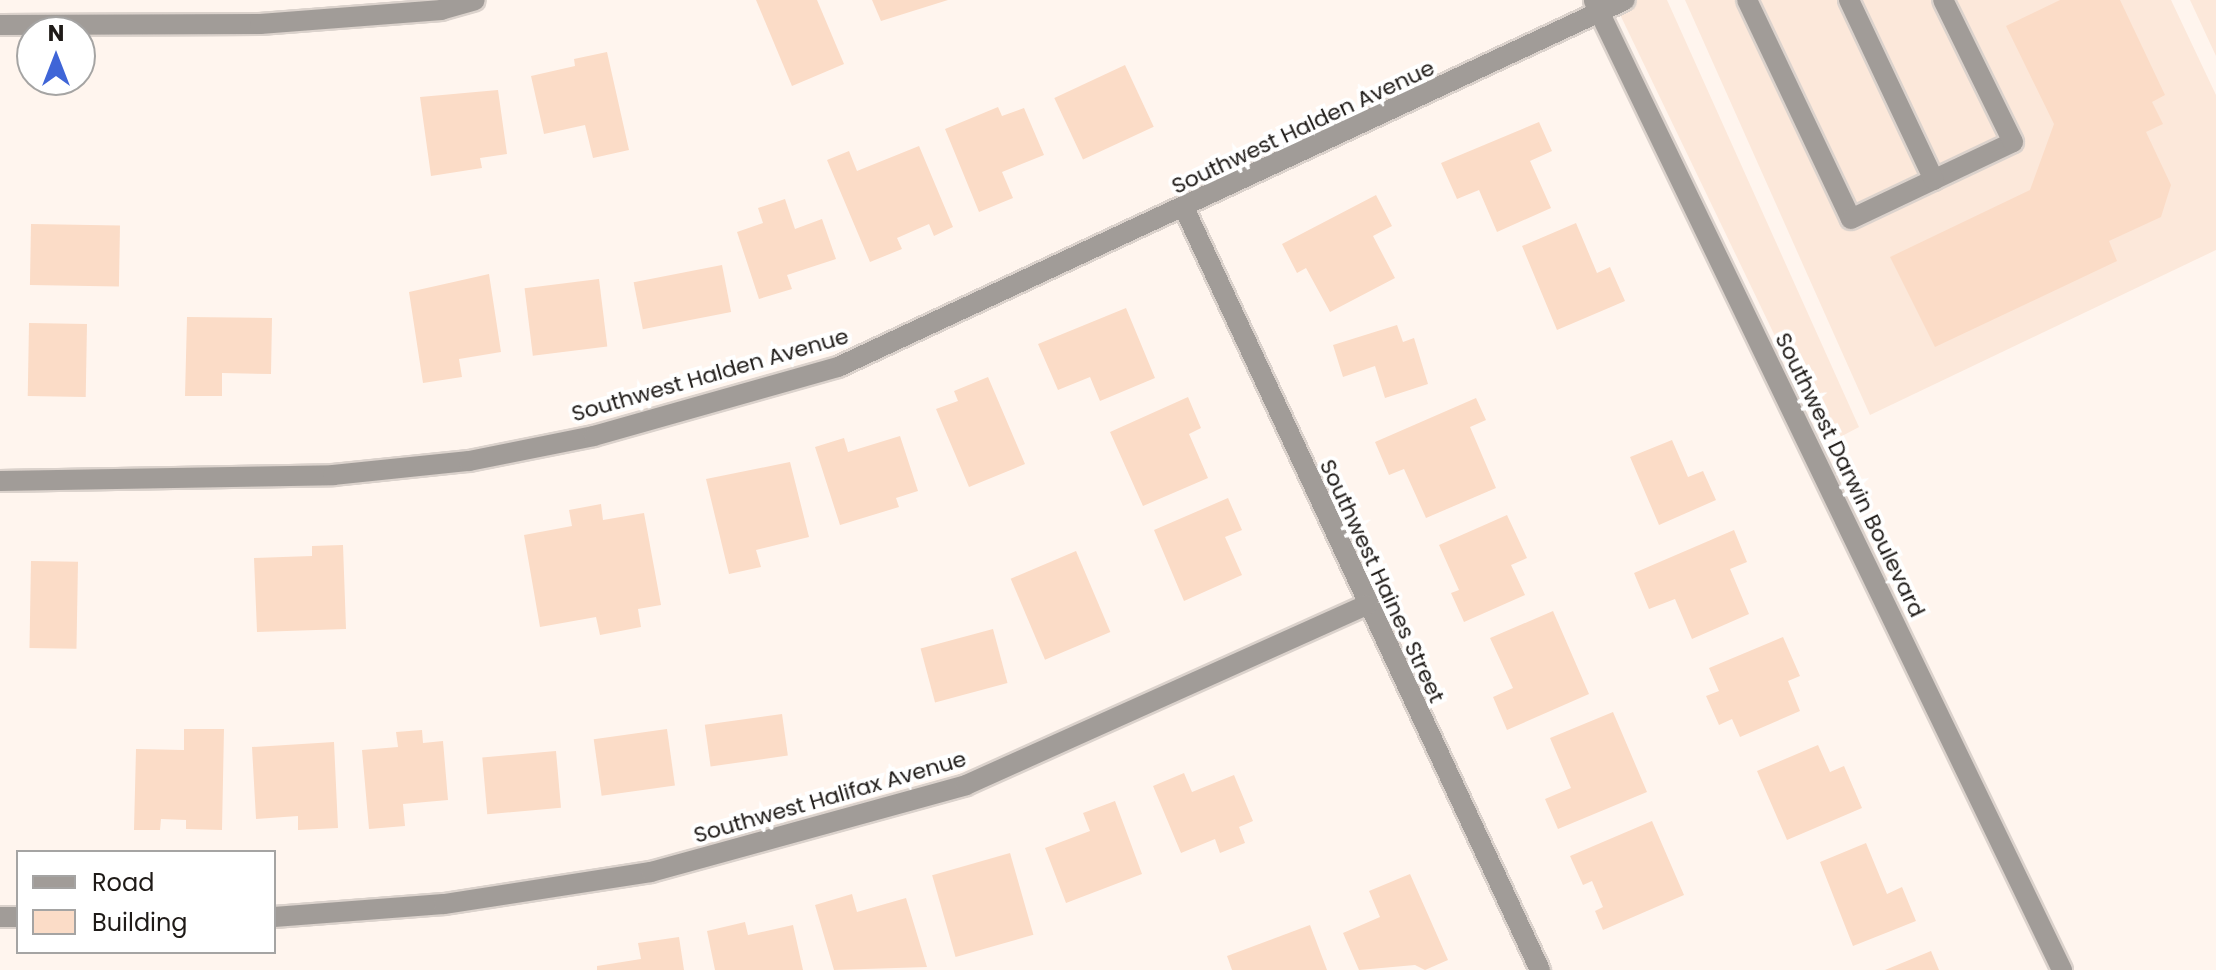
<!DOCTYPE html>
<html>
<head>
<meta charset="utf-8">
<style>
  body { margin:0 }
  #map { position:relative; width:2216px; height:970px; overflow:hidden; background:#fff5ee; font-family:Poppins,sans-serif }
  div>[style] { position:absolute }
  .built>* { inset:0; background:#fce8da }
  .building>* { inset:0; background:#fbdcc7; transform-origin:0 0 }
  .roads { filter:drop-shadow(2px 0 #dbd2cc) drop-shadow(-2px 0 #dbd2cc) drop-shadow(0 2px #dbd2cc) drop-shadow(0 -2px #dbd2cc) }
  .minor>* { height:20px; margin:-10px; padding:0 10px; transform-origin:10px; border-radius:10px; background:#a19c98 }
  span { translate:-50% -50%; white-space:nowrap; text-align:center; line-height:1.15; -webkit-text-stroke:8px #fff; paint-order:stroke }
  .street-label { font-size:22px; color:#1f1b18 }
  .legend { position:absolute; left:16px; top:850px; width:260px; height:104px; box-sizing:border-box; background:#fff; border:2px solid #a5a4a3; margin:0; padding:10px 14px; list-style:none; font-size:24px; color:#1f1b18 }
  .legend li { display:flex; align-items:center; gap:16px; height:40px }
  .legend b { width:40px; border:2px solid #a5a4a3 }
  .north { position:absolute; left:16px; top:16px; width:80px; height:80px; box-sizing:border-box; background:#fff; border:2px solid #a5a4a3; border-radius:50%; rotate:0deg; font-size:22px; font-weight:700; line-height:32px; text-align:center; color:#1f1b18 }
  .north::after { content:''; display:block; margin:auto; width:28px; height:36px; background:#3f65d7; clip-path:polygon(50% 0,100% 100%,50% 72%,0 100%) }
</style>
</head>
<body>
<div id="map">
  <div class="built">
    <i style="clip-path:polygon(1613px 0,1667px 0,1859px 427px,1827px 444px)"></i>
    <i style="clip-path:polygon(1685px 0,2171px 0,2216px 95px,2216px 250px,1870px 415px)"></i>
    <i style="clip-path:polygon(2190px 0,2216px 0,2216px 56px)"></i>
  </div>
  <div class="building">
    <i style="clip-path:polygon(756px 0,817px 0,844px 64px,792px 86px)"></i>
    <i style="clip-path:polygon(872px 0,948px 0,881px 21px)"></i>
    <i style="clip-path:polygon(2060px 0,2120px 0,2165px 95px,2152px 102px,2163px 124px,2146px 132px,2171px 185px,2161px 217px,2109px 241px,2117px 261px,1935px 347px,1890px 257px,2030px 190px,2054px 124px,2006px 26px)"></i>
    <i style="clip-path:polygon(607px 52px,629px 150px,593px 158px,585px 125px,544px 134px,531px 76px,575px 66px,574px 59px)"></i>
    <i style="left:1125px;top:65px;width:68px;height:78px;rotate:65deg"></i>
    <i style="clip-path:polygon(498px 90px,507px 154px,480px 158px,482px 168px,431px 176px,420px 97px)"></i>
    <i style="clip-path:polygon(998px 107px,1002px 116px,1024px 108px,1044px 155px,1002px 172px,1013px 198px,979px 212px,945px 129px)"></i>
    <i style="clip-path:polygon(1539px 122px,1552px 151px,1530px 161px,1551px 208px,1497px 232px,1479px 190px,1457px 199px,1441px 163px)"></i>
    <i style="clip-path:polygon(919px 146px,953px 227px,934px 236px,929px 224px,897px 238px,902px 249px,870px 262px,827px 160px,849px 151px,857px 171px)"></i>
    <i style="clip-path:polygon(1376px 195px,1392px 226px,1373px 236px,1395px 278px,1330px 312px,1306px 268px,1297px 273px,1282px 244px)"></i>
    <i style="clip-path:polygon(785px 199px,795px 229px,822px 219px,836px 259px,787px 275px,792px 289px,759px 299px,737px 232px,763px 223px,758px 208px)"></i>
    <i style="clip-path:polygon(1576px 223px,1597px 273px,1610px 267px,1625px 301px,1557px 330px,1522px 246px)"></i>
    <i style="left:31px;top:224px;width:89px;height:61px;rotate:1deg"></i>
    <i style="left:722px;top:265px;width:48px;height:90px;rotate:79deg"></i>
    <i style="clip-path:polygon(489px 274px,501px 352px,459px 359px,462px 377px,423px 383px,409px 292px)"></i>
    <i style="left:599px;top:279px;width:68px;height:75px;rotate:83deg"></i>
    <i style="clip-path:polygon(1126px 308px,1155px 378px,1100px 401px,1090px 377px,1058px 390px,1038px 344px)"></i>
    <i style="clip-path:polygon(187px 317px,272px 318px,271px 374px,222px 373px,222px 396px,185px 396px)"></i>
    <i style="left:29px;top:323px;width:58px;height:73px;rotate:1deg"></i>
    <i style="clip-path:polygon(1397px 325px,1403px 342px,1414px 338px,1428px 384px,1385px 398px,1375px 366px,1343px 377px,1333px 345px)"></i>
    <i style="clip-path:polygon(988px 377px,1025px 464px,969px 487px,936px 409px,958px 401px,954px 391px)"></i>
    <i style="clip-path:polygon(1188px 397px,1201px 428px,1189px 434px,1208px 478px,1143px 506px,1110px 432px)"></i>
    <i style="clip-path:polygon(1476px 398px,1486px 420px,1470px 427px,1496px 488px,1426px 518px,1404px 469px,1389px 475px,1375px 442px)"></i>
    <i style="clip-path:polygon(900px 436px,918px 491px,896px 498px,899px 507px,840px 525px,815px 447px,844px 438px,848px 452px)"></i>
    <i style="clip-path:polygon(1672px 440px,1688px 477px,1703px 471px,1716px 500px,1659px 525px,1630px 457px)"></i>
    <i style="clip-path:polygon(790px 462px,809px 537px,756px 550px,761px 567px,729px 574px,706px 479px)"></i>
    <i style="clip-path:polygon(1228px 498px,1242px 530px,1225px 537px,1242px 575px,1184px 601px,1154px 530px)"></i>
    <i style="clip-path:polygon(601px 504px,603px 520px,644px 513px,661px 605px,638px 609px,641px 627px,600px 635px,596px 617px,540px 627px,524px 535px,572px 526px,569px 510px)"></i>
    <i style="clip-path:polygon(1507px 515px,1527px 558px,1511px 565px,1525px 595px,1464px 622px,1451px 593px,1459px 590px,1439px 545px)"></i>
    <i style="clip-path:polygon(1734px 530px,1747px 562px,1730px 569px,1749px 614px,1692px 639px,1675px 599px,1649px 609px,1634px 573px)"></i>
    <i style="clip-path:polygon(343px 545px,346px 629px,257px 632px,254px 558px,312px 556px,312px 546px)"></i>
    <i style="left:1076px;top:551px;width:88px;height:71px;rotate:67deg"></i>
    <i style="left:31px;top:561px;width:47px;height:87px;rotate:1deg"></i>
    <i style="clip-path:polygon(1553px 611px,1589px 694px,1507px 730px,1493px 697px,1513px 688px,1490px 638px)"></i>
    <i style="left:993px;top:629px;width:56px;height:75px;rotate:75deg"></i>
    <i style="clip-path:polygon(1783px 637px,1800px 676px,1788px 681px,1800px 711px,1740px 737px,1732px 719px,1719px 725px,1706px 696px,1719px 691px,1709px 668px)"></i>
    <i style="clip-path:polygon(1613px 712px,1647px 792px,1558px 829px,1545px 799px,1571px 788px,1550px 738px)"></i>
    <i style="left:782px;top:714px;width:42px;height:78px;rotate:82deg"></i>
    <i style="clip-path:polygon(184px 729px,224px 729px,222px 830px,186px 829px,186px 820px,161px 819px,160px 830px,134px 830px,136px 749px,184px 750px)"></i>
    <i style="left:667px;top:729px;width:57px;height:74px;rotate:82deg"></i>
    <i style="clip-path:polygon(422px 730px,423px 743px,443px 741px,448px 800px,403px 804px,405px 826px,369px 829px,362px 750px,398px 747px,396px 732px)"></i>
    <i style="clip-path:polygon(334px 742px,338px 828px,298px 830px,298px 816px,256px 819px,252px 747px)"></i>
    <i style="clip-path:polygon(1818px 745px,1830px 772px,1844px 766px,1862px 808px,1787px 840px,1757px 771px)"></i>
    <i style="left:556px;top:751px;width:57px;height:74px;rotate:85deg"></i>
    <i style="clip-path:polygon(1184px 773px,1192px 792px,1234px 775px,1253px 821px,1239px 827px,1245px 843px,1220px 853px,1215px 839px,1181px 853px,1153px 786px)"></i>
    <i style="clip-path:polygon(1115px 801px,1142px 874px,1066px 903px,1045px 848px,1090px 831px,1083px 813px)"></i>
    <i style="clip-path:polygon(1652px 821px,1684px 895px,1603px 930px,1595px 911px,1603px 907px,1592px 881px,1583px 885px,1570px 856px)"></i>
    <i style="clip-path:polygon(1866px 843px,1887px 894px,1902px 887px,1916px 921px,1853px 946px,1820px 862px)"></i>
    <i style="left:1010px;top:853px;width:85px;height:81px;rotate:74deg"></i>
    <i style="clip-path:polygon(1410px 874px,1448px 960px,1425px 970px,1415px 965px,1359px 970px,1343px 933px,1380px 917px,1369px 891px)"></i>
    <i style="clip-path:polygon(852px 894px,857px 912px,906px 898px,927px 967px,834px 970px,815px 905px)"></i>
    <i style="clip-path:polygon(745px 922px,748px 935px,793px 925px,803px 970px,715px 970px,707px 931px)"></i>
    <i style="clip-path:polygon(1310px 925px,1327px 970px,1232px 970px,1227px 956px)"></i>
    <i style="clip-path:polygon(679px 937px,684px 970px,597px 970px,597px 966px,641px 959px,638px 943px)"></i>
    <i style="clip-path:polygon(1931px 951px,1939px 970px,1885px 970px)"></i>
  </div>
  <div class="roads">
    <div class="minor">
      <i style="left:1747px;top:0;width:242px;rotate:64.6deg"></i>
      <i style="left:1851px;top:219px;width:179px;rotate:-25.4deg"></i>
      <i style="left:2013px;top:142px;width:158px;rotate:-116.2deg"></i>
      <i style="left:1849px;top:0;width:199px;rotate:64.7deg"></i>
      <i style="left:1594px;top:1px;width:1076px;rotate:64.22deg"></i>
      <i style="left:0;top:25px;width:260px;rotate:-0.2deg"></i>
      <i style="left:260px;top:24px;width:182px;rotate:-4.4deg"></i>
      <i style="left:441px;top:10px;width:35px;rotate:-16deg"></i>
      <i style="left:1185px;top:210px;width:839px;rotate:64.96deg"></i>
      <i style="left:0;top:481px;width:333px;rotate:-1deg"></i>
      <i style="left:333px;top:475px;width:137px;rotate:-5.9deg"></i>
      <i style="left:469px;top:461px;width:127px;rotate:-11.3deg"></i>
      <i style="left:594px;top:436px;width:254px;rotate:-15.8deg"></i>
      <i style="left:838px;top:367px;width:868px;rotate:-25deg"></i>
      <i style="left:0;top:917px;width:18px"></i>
      <i style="left:274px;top:917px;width:170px;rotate:-4.4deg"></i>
      <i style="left:444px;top:904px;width:209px;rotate:-8.8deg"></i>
      <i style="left:651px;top:872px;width:327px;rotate:-15.4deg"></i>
      <i style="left:966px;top:785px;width:439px;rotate:-24.2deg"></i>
    </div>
  </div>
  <div class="street-label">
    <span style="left:1303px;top:127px;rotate:-25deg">Southwest Halden Avenue</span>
    <span style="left:710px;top:375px;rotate:-16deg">Southwest Halden Avenue</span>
    <span style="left:1850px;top:475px;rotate:64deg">Southwest Darwin Boulevard</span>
    <span style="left:1382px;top:581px;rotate:65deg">Southwest Haines Street</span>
    <span style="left:830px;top:797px;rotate:-16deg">Southwest Halifax Avenue</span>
  </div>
  <ul class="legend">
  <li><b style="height:10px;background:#a19c98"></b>Road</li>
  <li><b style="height:22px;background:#fbdcc7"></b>Building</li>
  </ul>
  <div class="north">N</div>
</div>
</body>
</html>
